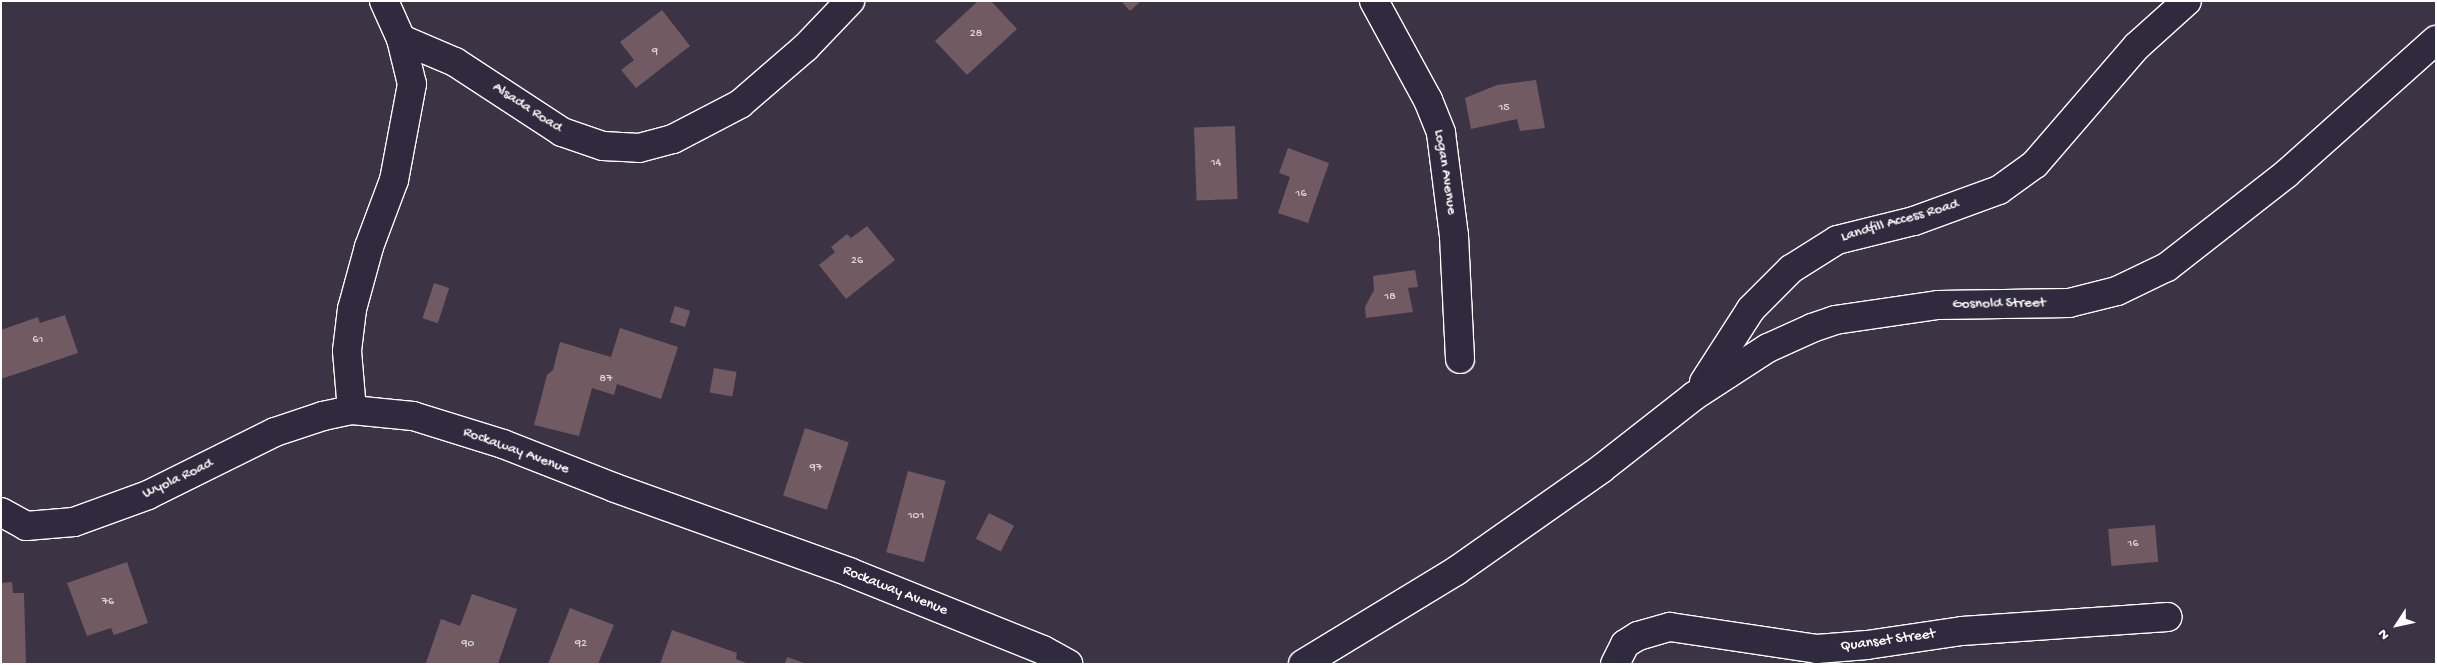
<!DOCTYPE html>
<html>
<head>
<meta charset="utf-8">
<style>
  body { margin:0 }
  #map { position:relative; width:2437px; height:665px; overflow:hidden; background:#3c3444; font-family:"Gochi Hand",sans-serif }
  div>[style] { position:absolute }
  .building>* { inset:0; background:#725a62; transform-origin:0 0 }
  .roads { filter:drop-shadow(1px 0 #fff) drop-shadow(-1px 0 #fff) drop-shadow(0 1px #fff) drop-shadow(0 -1px #fff) }
  .minor>* { height:28px; margin:-14px; padding:0 14px; transform-origin:14px; border-radius:14px; background:#2f2a3d }
  span { translate:-50% -50%; white-space:nowrap; text-align:center; line-height:1.15; -webkit-text-stroke:5px #2f2a3d; paint-order:stroke }
  .number-label { font-size:12px; color:#dcd6d8 }
  .number-label span { -webkit-text-stroke-width:0 }
  .street-label { font-size:15px; color:#fff }
  .frame { position:absolute; inset:0; border:2px solid #fff; pointer-events:none }
  .north { position:absolute; left:2372px; top:600px; width:50px; height:50px; -webkit-text-stroke:4px #2f2a3d; paint-order:stroke; rotate:235deg; font-size:14px; font-weight:700; line-height:20px; text-align:center; color:#fff }
  .north::after { content:''; display:block; margin:auto; width:18px; height:22px; background:#fff; clip-path:polygon(50% 0,100% 100%,50% 72%,0 100%) }
</style>
</head>
<body>
<div id="map">
  <div class="building">
    <i style="clip-path:polygon(978px 1px,991px 1px,1017px 29px,967px 75px,935px 41px)"></i>
    <i style="clip-path:polygon(1121px 1px,1141px 1px,1130px 11px)"></i>
    <i style="clip-path:polygon(662px 10px,690px 46px,636px 88px,621px 70px,634px 60px,620px 42px)"></i>
    <i style="clip-path:polygon(1536px 80px,1545px 128px,1520px 131px,1517px 119px,1471px 129px,1465px 98px,1497px 85px)"></i>
    <i style="left:1235px;top:126px;width:73px;height:41px;rotate:88deg"></i>
    <i style="clip-path:polygon(1288px 148px,1329px 163px,1308px 223px,1278px 213px,1290px 177px,1279px 173px)"></i>
    <i style="clip-path:polygon(867px 226px,895px 260px,846px 299px,819px 265px,835px 252px,831px 247px,847px 234px,851px 238px)"></i>
    <i style="clip-path:polygon(1415px 270px,1418px 287px,1408px 288px,1413px 312px,1366px 318px,1365px 307px,1374px 290px,1373px 276px)"></i>
    <i style="left:434px;top:283px;width:16px;height:37px;rotate:18deg"></i>
    <i style="left:675px;top:306px;width:16px;height:17px;rotate:18deg"></i>
    <i style="clip-path:polygon(65px 315px,78px 353px,1px 379px,1px 330px,38px 317px,40px 323px)"></i>
    <i style="clip-path:polygon(620px 328px,678px 347px,661px 399px,617px 384px,614px 395px,592px 388px,579px 436px,534px 425px,547px 375px,553px 370px,560px 342px,611px 357px)"></i>
    <i style="left:714px;top:368px;width:23px;height:25px;rotate:10deg"></i>
    <i style="left:805px;top:428px;width:46px;height:71px;rotate:18deg"></i>
    <i style="left:908px;top:471px;width:39px;height:84px;rotate:15deg"></i>
    <i style="left:989px;top:513px;width:28px;height:29px;rotate:27deg"></i>
    <i style="left:2155px;top:525px;width:37px;height:47px;rotate:85deg"></i>
    <i style="clip-path:polygon(127px 562px,148px 623px,114px 635px,111px 628px,87px 636px,67px 583px)"></i>
    <i style="clip-path:polygon(12px 582px,13px 593px,24px 593px,26px 664px,1px 664px,1px 583px)"></i>
    <i style="clip-path:polygon(472px 594px,517px 609px,498px 664px,426px 663px,441px 619px,460px 626px)"></i>
    <i style="clip-path:polygon(570px 608px,614px 625px,598px 664px,548px 664px)"></i>
    <i style="clip-path:polygon(672px 630px,737px 653px,736px 659px,749px 664px,660px 664px)"></i>
    <i style="clip-path:polygon(787px 657px,804px 663px,804px 664px,785px 664px)"></i>
  </div>
  <div class="roads">
    <div class="minor">
      <i style="left:384px;top:1px;width:42px;rotate:65.9deg"></i>
      <i style="left:401px;top:39px;width:46px;rotate:76.3deg"></i>
      <i style="left:412px;top:84px;width:98px;rotate:100.6deg"></i>
      <i style="left:394px;top:180px;width:72px;rotate:110.5deg"></i>
      <i style="left:369px;top:247px;width:64px;rotate:105.3deg"></i>
      <i style="left:352px;top:309px;width:42px;rotate:96.8deg"></i>
      <i style="left:347px;top:351px;width:59px;rotate:85.2deg"></i>
      <i style="left:352px;top:410px;width:61px;rotate:5.6deg"></i>
      <i style="left:413px;top:416px;width:94px;rotate:17.3deg"></i>
      <i style="left:503px;top:444px;width:120px;rotate:21.4deg"></i>
      <i style="left:615px;top:488px;width:249px;rotate:19.7deg"></i>
      <i style="left:849px;top:572px;width:209px;rotate:21.9deg"></i>
      <i style="left:1043px;top:650px;width:29px;rotate:29deg"></i>
      <i style="left:1374px;top:1px;width:113px;rotate:61.4deg"></i>
      <i style="left:1428px;top:100px;width:35px;rotate:68deg"></i>
      <i style="left:1441px;top:133px;width:104px;rotate:82.8deg"></i>
      <i style="left:1454px;top:236px;width:123px;rotate:87.2deg"></i>
      <i style="left:401px;top:39px;width:59px;rotate:23.1deg"></i>
      <i style="left:455px;top:62px;width:128px;rotate:33.2deg"></i>
      <i style="left:562px;top:132px;width:43px;rotate:18.9deg"></i>
      <i style="left:603px;top:146px;width:36px;rotate:3deg"></i>
      <i style="left:639px;top:148px;width:35px;rotate:-15deg"></i>
      <i style="left:673px;top:139px;width:76px;rotate:-27.6deg"></i>
      <i style="left:740px;top:104px;width:87px;rotate:-40.8deg"></i>
      <i style="left:806px;top:47px;width:64px;rotate:-46.3deg"></i>
      <i style="left:1704px;top:382px;width:87px;rotate:-57.2deg"></i>
      <i style="left:1751px;top:309px;width:57px;rotate:-45deg"></i>
      <i style="left:1791px;top:269px;width:54px;rotate:-32.2deg"></i>
      <i style="left:1837px;top:240px;width:79px;rotate:-13.9deg"></i>
      <i style="left:1914px;top:221px;width:90px;rotate:-20deg"></i>
      <i style="left:1999px;top:190px;width:44px;rotate:-35.8deg"></i>
      <i style="left:2035px;top:164px;width:156px;rotate:-49.2deg"></i>
      <i style="left:2137px;top:46px;width:67px;rotate:-42deg"></i>
      <i style="left:1px;top:512px;width:29px;rotate:29deg"></i>
      <i style="left:26px;top:526px;width:48px;rotate:-4.8deg"></i>
      <i style="left:74px;top:522px;width:79px;rotate:-20deg"></i>
      <i style="left:148px;top:495px;width:142px;rotate:-26.4deg"></i>
      <i style="left:275px;top:432px;width:51px;rotate:-18.4deg"></i>
      <i style="left:323px;top:416px;width:30px;rotate:-12deg"></i>
      <i style="left:1303px;top:664px;width:179px;rotate:-31.3deg"></i>
      <i style="left:1456px;top:571px;width:177px;rotate:-35.1deg"></i>
      <i style="left:1601px;top:469px;width:118px;rotate:-38.1deg"></i>
      <i style="left:1694px;top:396px;width:88px;rotate:-33deg"></i>
      <i style="left:1768px;top:348px;width:48px;rotate:-24.4deg"></i>
      <i style="left:1812px;top:328px;width:24px;rotate:-19deg"></i>
      <i style="left:1835px;top:320px;width:104px;rotate:-8.3deg"></i>
      <i style="left:1938px;top:305px;width:131px;rotate:-0.9deg"></i>
      <i style="left:2069px;top:303px;width:49px;rotate:-14deg"></i>
      <i style="left:2117px;top:291px;width:55px;rotate:-25.6deg"></i>
      <i style="left:2167px;top:267px;width:151px;rotate:-38deg"></i>
      <i style="left:2286px;top:174px;width:201px;rotate:-41.8deg"></i>
      <i style="left:1615px;top:664px;width:22px;rotate:-63deg"></i>
      <i style="left:1625px;top:644px;width:15px;rotate:-32deg"></i>
      <i style="left:1638px;top:636px;width:33px;rotate:-16deg"></i>
      <i style="left:1670px;top:627px;width:149px;rotate:8.5deg"></i>
      <i style="left:1817px;top:649px;width:50px;rotate:-4.6deg"></i>
      <i style="left:1867px;top:645px;width:96px;rotate:-8.4deg"></i>
      <i style="left:1962px;top:631px;width:206px;rotate:-3.9deg"></i>
    </div>
  </div>
  <div class="number-label">
    <span style="left:976px;top:35px">28</span>
    <span style="left:655px;top:53px">9</span>
    <span style="left:1504px;top:109px">15</span>
    <span style="left:1216px;top:164px">14</span>
    <span style="left:1301px;top:195px">16</span>
    <span style="left:857px;top:262px">26</span>
    <span style="left:1390px;top:298px">18</span>
    <span style="left:38px;top:341px">61</span>
    <span style="left:606px;top:380px">87</span>
    <span style="left:816px;top:469px">97</span>
    <span style="left:916px;top:517px">101</span>
    <span style="left:2133px;top:545px">16</span>
    <span style="left:108px;top:603px">76</span>
    <span style="left:468px;top:645px">90</span>
    <span style="left:581px;top:645px">92</span>
  </div>
  <div class="street-label">
    <span style="left:527px;top:108px;rotate:33deg">Alsada Road</span>
    <span style="left:1445px;top:172px;rotate:81deg">Logan Avenue</span>
    <span style="left:1900px;top:221px;rotate:-16deg">Landfill Access Road</span>
    <span style="left:1999px;top:304px;rotate:-1deg">Gosnold Street</span>
    <span style="left:516px;top:451px;rotate:20deg">Rockaway Avenue</span>
    <span style="left:178px;top:479px;rotate:-25deg">Wyola Road</span>
    <span style="left:895px;top:591px;rotate:22deg">Rockaway Avenue</span>
    <span style="left:1888px;top:641px;rotate:-8deg">Quanset Street</span>
  </div>
  <div class="frame"></div>
  <div class="north">N</div>
</div>
</body>
</html>
